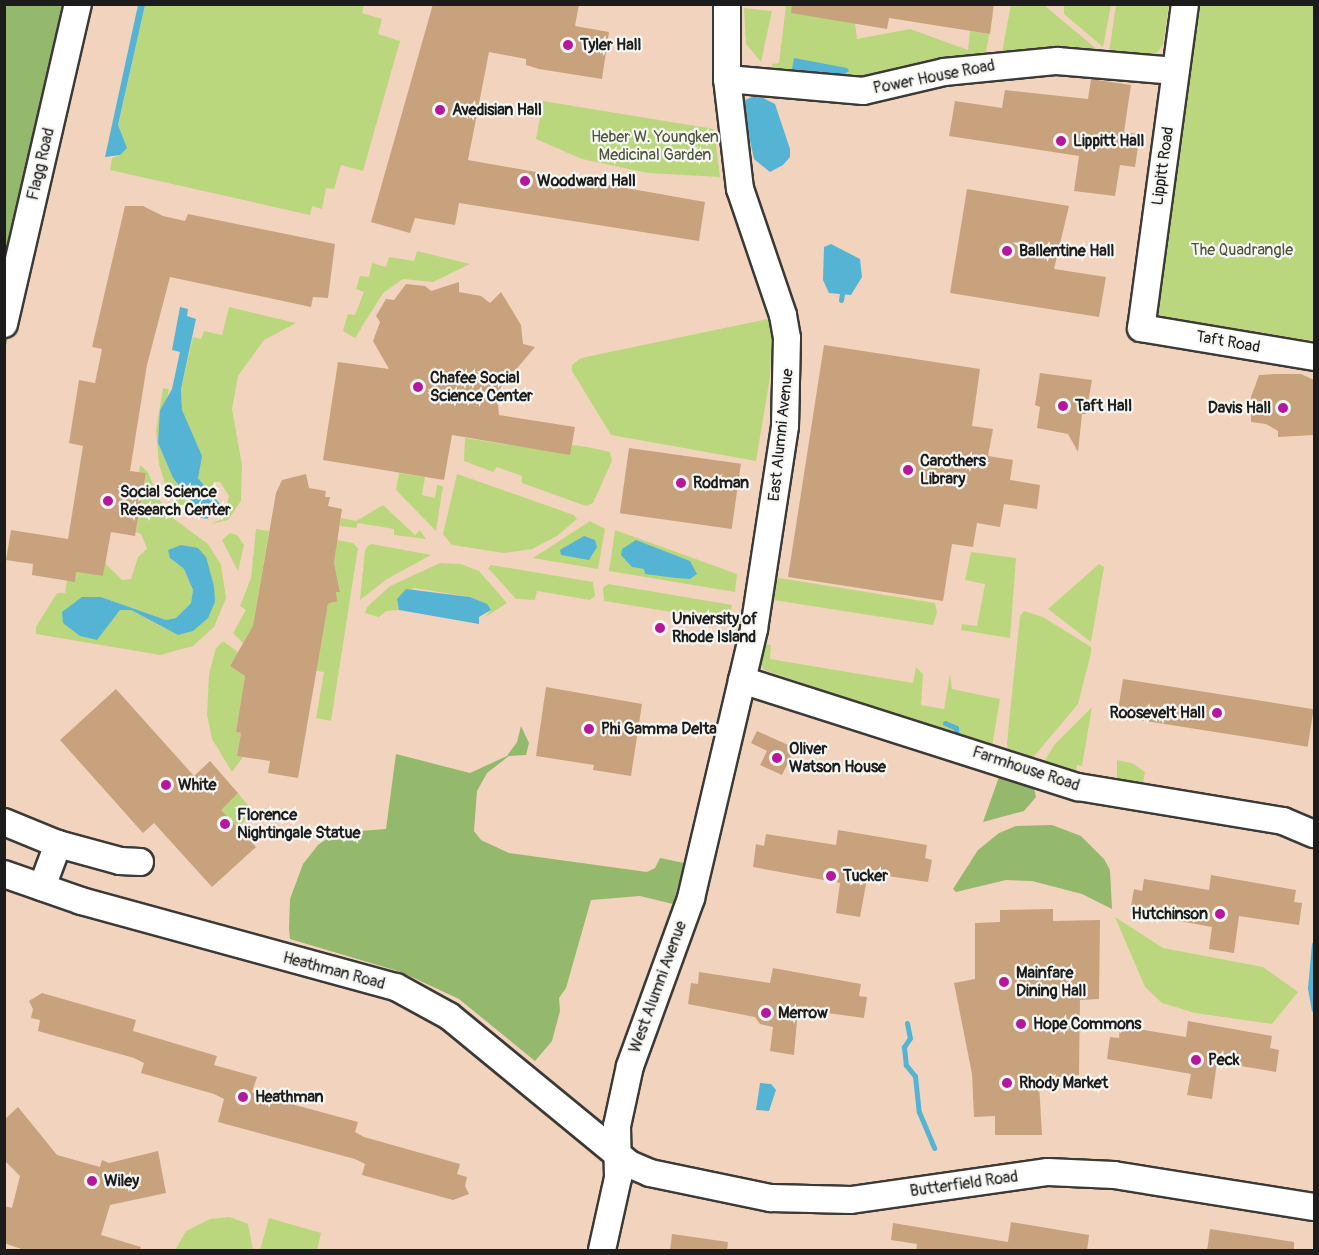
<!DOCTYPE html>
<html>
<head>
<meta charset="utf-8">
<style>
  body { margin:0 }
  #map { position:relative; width:1319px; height:1255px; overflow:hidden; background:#f3e6d2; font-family:Pangolin,sans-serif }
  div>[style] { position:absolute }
  .built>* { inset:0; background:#f2d4be; transform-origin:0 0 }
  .green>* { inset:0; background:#bbd77d; transform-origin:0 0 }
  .forest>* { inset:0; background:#94b86c }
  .water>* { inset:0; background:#55b4d3 }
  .stream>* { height:5px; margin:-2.5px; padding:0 2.5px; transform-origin:2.5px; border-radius:2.5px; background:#55b4d3 }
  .building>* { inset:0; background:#c8a17d; transform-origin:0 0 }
  .roads { filter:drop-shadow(2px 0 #3c3a37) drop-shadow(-2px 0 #3c3a37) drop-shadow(0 2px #3c3a37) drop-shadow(0 -2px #3c3a37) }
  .minor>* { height:26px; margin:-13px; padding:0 13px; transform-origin:13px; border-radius:13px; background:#fff }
  .dots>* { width:16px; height:16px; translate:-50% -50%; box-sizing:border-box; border:3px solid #f6f6f2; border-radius:50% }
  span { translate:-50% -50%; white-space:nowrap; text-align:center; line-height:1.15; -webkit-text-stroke:4.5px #f6f6f2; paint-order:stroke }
  .poi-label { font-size:16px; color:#1c1c1c; font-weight:700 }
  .left { translate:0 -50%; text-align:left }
  .right { translate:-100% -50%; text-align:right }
  .street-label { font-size:16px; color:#1c1c1c }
  .park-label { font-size:16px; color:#4c5439 }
  .frame { position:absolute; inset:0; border:6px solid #1c1c1c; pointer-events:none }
</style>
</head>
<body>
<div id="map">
  <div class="built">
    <i style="left:5px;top:5px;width:1309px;height:1245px"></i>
  </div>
  <div class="green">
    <i style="clip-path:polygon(1011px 4px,1044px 5px,1100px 52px,1001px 58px)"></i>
    <i style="clip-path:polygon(1302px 4px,1314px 6px,1314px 341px,1153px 315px,1197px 5px)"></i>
    <i style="clip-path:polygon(145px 5px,364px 5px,362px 13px,382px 19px,378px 34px,400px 41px,363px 171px,341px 165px,334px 189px,326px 188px,322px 209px,312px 206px,310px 215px,110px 170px,112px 158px,120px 155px,118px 126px)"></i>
    <i style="clip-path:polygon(786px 5px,802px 5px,855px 23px,857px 39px,910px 29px,968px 50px,970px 31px,989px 34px,985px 59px,874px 81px,774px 77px,772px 64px,779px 63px)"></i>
    <i style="clip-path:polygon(1064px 5px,1111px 5px,1103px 47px,1064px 14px)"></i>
    <i style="clip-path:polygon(1116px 5px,1169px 5px,1163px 45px,1155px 55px,1109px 52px)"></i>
    <i style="clip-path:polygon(744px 8px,772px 11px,761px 62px,746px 44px)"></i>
    <i style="clip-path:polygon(543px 101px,714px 129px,720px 177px,648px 173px,582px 159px,536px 139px)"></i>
    <i style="clip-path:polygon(417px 251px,470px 264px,433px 282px,403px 279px,383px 293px,355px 338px,343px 331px,348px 314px,355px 315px,364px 292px,356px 289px,360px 276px,369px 277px,372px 263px,386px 267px,389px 257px,414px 261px)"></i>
    <i style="clip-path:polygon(229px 307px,296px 323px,264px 340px,238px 376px,232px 409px,242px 465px,241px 501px,228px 520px,211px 524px,224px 518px,229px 496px,220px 482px,214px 482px,210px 491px,198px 478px,182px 410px,181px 389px,193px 337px,201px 339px,204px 331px,222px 335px)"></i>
    <i style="clip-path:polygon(767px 319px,772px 324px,770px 377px,756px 461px,611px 435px,572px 371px,572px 365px,581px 358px)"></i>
    <i style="clip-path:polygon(163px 388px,169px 389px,158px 443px,173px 478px,194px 504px,194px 516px,191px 517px,167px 490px,159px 464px,156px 430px)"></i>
    <i style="clip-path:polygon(465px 438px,569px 454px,572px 445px,587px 447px,610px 452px,612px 461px,593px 503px,586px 506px,522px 483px,522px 476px,497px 467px,493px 472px,464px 461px)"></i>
    <i style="clip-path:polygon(evenodd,140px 465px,148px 472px,159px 499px,174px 519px,208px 544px,221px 565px,226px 598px,214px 627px,193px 646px,160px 655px,36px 634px,36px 627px,57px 593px,65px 593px,67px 580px,75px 582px,76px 572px,103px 576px,105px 563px,122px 580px,131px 579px,138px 557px,147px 549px,141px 534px,136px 532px,146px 474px,139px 472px,140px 465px,170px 558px,214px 586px,164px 628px,131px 610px,82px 597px,101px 597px,166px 620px,176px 618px,191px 603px,193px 590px,184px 569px,170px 558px)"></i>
    <i style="clip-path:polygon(399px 473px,425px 477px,422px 495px,435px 498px,437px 485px,443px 486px,436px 531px,396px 490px)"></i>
    <i style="clip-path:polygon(457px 474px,574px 515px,577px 519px,557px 536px,532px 549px,504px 553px,452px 545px,443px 534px)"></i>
    <i style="clip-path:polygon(383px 505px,415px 535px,420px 530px,426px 539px,394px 535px,394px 529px,358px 523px,356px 528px,340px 526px,341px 518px,356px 521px)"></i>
    <i style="clip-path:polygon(590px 521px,605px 529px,598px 569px,533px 558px)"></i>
    <i style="clip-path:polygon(256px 529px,269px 531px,252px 633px,243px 643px,233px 633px,246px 610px,240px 606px,251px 578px)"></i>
    <i style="clip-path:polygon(615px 530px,737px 574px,735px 592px,609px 571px)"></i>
    <i style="clip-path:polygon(230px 533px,237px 535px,244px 545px,238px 571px,222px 540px)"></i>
    <i style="clip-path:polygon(337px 540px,353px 543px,358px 548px,331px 721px,316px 718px,324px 672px,316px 671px,328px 604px,333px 603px,336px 592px,340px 591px,334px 563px)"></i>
    <i style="clip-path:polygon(369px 545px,372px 544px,431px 555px,387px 579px,360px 600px,365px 550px)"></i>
    <i style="clip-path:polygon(971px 552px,1016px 558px,1010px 638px,961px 630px,962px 624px,977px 626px,985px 584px,965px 580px)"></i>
    <i style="clip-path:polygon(440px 563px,461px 564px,479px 571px,507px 603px,485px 617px,491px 610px,470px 597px,414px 588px,397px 599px,399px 610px,386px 611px,379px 617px,365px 613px,367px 607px,390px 586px)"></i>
    <i style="clip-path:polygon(1099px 564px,1104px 567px,1091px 642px,1048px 609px)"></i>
    <i style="clip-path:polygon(491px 565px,593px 582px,595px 596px,590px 600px,537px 591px,535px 600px,516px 599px,488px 568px)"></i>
    <i style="clip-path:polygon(773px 577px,935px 603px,937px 613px,933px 625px,767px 599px)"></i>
    <i style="clip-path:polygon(608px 584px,732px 605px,730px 617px,685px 610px,684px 614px,604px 601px,603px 588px)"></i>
    <i style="clip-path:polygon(1024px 611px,1043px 617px,1091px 647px,1091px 653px,1078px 704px,1031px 760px,1008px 753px,1007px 742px,1020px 616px)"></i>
    <i style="clip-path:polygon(223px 641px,238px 652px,230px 666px,245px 676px,236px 732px,241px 733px,237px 756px,243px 757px,232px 772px,212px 739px,207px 715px,209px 674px,216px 648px)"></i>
    <i style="clip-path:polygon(765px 644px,771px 645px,770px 659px,913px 683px,916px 667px,923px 674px,921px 705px,944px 709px,950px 674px,952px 689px,1000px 699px,992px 747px,764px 670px,758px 657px)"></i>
    <i style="clip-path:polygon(1092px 707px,1082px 766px,1077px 765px,1076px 773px,1043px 764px,1054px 745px)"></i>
    <i style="clip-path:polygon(1117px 760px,1132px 763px,1145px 772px,1142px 787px,1117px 780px)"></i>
    <i style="left:238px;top:793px;width:26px;height:54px;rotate:51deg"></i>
    <i style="clip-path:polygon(1115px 917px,1163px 948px,1263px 967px,1298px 992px,1272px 1024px,1195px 1013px,1162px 1003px,1145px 987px)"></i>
    <i style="clip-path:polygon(230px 1217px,248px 1224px,253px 1250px,175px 1250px,186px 1231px,210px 1219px)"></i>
    <i style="clip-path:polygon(269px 1218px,321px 1233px,317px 1250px,260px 1250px)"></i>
  </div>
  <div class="forest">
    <i style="clip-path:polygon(5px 5px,83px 5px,5px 350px)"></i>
    <i style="clip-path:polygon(521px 726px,529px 743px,526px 755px,509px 756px,487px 773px,477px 791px,474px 831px,481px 840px,509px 853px,647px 872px,655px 868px,660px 858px,684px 863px,673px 904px,640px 896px,591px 900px,566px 988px,559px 998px,560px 1011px,552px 1041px,535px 1061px,459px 999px,401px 972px,290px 939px,289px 929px,290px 899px,303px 864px,318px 845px,335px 833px,386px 829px,396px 754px,470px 773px,507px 756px,517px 742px)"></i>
    <i style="clip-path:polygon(999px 777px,1034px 789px,1036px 797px,1024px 811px,983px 822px)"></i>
    <i style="clip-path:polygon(1052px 825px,1081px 836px,1104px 859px,1110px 870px,1112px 909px,1082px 894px,1032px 881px,1006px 880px,956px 892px,953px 889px,978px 850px,999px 833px,1016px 826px)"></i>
  </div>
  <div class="water">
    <i style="clip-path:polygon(138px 5px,145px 5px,118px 125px,127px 148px,120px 155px,105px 157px)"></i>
    <i style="clip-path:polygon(794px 58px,847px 68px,849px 71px,840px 77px,801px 75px,792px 69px)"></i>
    <i style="clip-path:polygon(757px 95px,775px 104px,790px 149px,790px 157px,783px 165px,770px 172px,754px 159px,746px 122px,745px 100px)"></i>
    <i style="clip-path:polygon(831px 244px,860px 259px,862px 277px,851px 295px,829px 293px,823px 280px,824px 247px)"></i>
    <i style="clip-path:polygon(180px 307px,188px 309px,187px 316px,196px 319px,181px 389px,182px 410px,202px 456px,198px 478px,220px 504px,216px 513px,207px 519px,194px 516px,194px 504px,173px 478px,158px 443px,160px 410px,172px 389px,178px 361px,180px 352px,172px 350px)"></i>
    <i style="clip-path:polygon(584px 536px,595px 540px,597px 547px,589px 560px,561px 555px,560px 550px)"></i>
    <i style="clip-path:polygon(636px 540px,690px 561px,697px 574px,690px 579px,676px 578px,645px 574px,644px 569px,632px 567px,621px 555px,622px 549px)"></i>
    <i style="clip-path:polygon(181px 545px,198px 548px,206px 557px,214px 586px,215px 602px,208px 618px,193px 631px,178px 635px,131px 610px,120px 610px,97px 640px,80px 636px,63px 623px,62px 612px,82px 597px,101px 597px,166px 620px,176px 618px,191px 603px,193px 590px,184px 569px,170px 558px,168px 550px)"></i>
    <i style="clip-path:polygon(406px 589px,470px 597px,487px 604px,491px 610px,479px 617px,479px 624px,399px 610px,397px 599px)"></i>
    <i style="clip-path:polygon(760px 1083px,771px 1084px,776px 1090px,769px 1111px,756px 1110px)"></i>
  </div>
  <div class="stream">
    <i style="left:841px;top:300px;width:6px;rotate:-81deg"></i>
    <i style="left:945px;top:723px;width:12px;rotate:24deg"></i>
    <i style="left:956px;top:728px;width:12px;rotate:85deg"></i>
    <i style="left:1314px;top:944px;width:44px;rotate:95.2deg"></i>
    <i style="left:1310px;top:988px;width:22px;rotate:80deg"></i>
    <i style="left:907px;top:1023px;width:15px;rotate:79deg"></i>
    <i style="left:910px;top:1038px;width:11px;rotate:124deg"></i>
    <i style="left:904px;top:1047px;width:18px;rotate:84deg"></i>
    <i style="left:906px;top:1065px;width:14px;rotate:51deg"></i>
    <i style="left:915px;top:1076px;width:36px;rotate:84deg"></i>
    <i style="left:919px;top:1112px;width:39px;rotate:67deg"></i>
  </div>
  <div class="building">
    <i style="clip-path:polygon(433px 4px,579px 4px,575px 26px,609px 32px,602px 79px,539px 69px,526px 65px,526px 59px,489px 52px,468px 160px,705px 202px,699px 241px,459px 203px,455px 225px,415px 218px,410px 233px,371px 222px)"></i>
    <i style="clip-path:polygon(792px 4px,994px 4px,990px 34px,889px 18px,887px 29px,791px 13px)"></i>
    <i style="clip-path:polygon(1091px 79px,1131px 85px,1124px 132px,1140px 134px,1135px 167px,1120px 165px,1115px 196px,1074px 191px,1079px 156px,949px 136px,955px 101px,1002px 108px,1005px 90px,1088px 99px)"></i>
    <i style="clip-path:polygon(967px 189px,1069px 206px,1054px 269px,1106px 277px,1099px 317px,950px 293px)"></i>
    <i style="clip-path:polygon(125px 206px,143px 206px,163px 216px,185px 221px,188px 214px,335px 244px,328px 298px,313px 297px,311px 307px,170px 277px,147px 365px,130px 471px,146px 473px,135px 536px,111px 532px,103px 576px,76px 572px,75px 582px,32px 575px,33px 564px,6px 560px,11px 530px,68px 539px,83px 446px,69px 443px,79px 380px,95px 383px,102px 349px,92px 347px)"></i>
    <i style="clip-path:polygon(459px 282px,459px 292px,481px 296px,490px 303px,501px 292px,521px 325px,523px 344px,535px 347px,497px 392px,499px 415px,575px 427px,570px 455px,452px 435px,444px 480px,323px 460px,338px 362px,389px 369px,373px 341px,380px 322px,376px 316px,386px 299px,394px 300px,406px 284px,425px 286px,431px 291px)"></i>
    <i style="clip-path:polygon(824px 345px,980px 369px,972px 426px,993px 429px,988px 456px,1013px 460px,1010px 480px,1040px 485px,1037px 509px,1004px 504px,1000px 527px,977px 523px,973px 547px,952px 544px,943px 601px,788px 577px)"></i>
    <i style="clip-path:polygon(1040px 373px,1092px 380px,1086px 414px,1082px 414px,1078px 452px,1068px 434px,1037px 428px,1040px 407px,1035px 405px)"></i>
    <i style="clip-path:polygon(1276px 374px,1301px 374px,1314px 380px,1314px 435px,1278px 437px,1278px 431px,1266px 424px,1251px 422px,1251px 397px,1259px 375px)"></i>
    <i style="left:629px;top:448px;width:113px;height:66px;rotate:8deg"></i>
    <i style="clip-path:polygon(306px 474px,309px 488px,326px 491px,325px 497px,330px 497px,328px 506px,342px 509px,334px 563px,340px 592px,336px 592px,337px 601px,328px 604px,298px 778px,268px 773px,270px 761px,237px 756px,241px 733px,236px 732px,245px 676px,230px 666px,253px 626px,276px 493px,282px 480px)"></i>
    <i style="left:1123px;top:679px;width:193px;height:38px;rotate:9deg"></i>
    <i style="clip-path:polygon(546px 687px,642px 704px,631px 776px,593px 770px,594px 765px,536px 756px)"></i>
    <i style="clip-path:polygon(116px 689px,194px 776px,210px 761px,238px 793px,221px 810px,256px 847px,212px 887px,154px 823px,143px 833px,60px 740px)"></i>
    <i style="clip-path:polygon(757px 731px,795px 748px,782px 775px,760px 765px,767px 751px,751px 743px)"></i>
    <i style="clip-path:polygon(838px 830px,927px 845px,925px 858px,932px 860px,928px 882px,868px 873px,860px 917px,836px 913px,840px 883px,753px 867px,756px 844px,764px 846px,766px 834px,836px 845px)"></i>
    <i style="clip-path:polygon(1211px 875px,1296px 890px,1294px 902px,1302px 903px,1299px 925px,1239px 916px,1234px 953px,1209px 949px,1212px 927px,1130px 912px,1134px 889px,1142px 891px,1144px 879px,1209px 890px)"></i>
    <i style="clip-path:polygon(1053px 909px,1053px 921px,1100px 920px,1099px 999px,1080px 1000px,1079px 1075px,1069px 1076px,1068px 1081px,1039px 1083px,1042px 1135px,995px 1135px,995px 1116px,974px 1117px,972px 1074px,954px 983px,975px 979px,975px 923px,1000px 922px,1000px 910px)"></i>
    <i style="clip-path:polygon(773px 968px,861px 984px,859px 996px,867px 997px,864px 1018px,798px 1009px,794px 1055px,770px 1051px,773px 1027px,760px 1024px,755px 1017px,688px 1004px,691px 983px,698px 984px,699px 972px,770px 983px)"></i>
    <i style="clip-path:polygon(42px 993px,136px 1020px,133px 1031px,217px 1056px,214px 1065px,257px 1077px,252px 1092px,262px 1096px,358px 1122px,355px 1132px,364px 1137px,460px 1164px,457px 1174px,467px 1177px,465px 1186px,469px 1194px,453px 1200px,362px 1175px,365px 1164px,355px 1159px,218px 1122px,224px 1099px,214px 1094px,141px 1073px,144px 1063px,134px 1058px,38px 1031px,40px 1020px,31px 1018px,33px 1009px,29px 1001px)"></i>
    <i style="clip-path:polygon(1188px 1021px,1272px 1036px,1270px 1048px,1279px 1050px,1276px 1072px,1217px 1062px,1212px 1099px,1187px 1095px,1191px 1074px,1107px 1059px,1110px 1037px,1119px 1038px,1120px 1026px,1186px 1037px)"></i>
    <i style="clip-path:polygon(18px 1107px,57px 1155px,100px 1167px,102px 1160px,109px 1163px,158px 1151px,166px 1193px,110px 1205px,101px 1235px,141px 1247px,140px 1251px,27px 1251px,4px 1243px,4px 1206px,12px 1208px,20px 1176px,4px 1160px,4px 1120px)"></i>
    <i style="clip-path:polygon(1011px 1222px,1089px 1235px,1087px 1251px,916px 1251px,917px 1244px,891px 1240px,893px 1223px,1008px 1242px)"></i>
    <i style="clip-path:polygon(1210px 1229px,1294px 1242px,1294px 1251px,1207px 1251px)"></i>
    <i style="clip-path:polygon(672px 1234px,728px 1242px,727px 1251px,670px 1251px)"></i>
  </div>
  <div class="roads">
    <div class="minor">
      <i style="left:1185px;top:4px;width:327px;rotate:97.7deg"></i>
      <i style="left:1141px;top:328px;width:175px;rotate:9.5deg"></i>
      <i style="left:727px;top:79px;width:137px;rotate:5deg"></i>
      <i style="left:863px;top:91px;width:83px;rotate:-13.2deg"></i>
      <i style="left:944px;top:72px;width:114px;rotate:-5.6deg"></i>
      <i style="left:1057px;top:61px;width:119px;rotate:4.8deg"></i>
      <i style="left:4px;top:324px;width:328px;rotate:-77deg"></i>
      <i style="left:742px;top:680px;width:353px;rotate:17.7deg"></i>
      <i style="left:1078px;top:787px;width:208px;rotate:9.4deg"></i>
      <i style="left:1283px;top:821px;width:34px;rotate:23deg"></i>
      <i style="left:4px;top:822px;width:58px;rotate:22.2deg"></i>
      <i style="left:58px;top:844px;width:64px;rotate:15.3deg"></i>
      <i style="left:120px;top:861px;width:20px;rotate:3deg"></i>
      <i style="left:4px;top:874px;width:82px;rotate:19.3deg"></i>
      <i style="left:81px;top:901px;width:327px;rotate:15.3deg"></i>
      <i style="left:396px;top:987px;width:60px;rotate:28.7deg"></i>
      <i style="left:449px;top:1016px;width:233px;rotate:39.4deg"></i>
      <i style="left:629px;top:1164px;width:23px;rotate:23deg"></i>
      <i style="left:650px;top:1173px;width:124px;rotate:11.7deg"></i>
      <i style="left:771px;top:1198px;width:80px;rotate:1.4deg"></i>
      <i style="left:851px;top:1200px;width:199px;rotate:-8.1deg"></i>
      <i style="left:1048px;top:1172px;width:66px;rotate:2.6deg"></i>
      <i style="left:1114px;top:1175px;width:203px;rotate:9.1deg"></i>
      <i style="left:42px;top:887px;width:46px;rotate:-69.6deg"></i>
      <i style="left:602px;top:1250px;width:74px;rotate:-77.5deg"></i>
      <i style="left:618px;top:1178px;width:52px;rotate:-91.1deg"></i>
      <i style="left:617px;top:1126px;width:61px;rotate:-77.8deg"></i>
      <i style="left:630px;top:1066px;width:179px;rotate:-70deg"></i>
      <i style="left:691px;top:898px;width:276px;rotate:-76.8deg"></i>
      <i style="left:754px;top:629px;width:205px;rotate:-81.3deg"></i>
      <i style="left:785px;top:426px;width:88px;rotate:-88.7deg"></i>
      <i style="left:787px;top:338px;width:23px;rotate:-100deg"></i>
      <i style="left:783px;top:315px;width:133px;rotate:-108.8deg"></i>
      <i style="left:740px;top:189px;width:111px;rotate:-96.7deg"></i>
      <i style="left:727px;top:79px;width:75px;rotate:-90deg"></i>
    </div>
  </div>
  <div class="dots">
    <i style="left:568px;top:45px;background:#b5179e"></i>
    <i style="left:440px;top:110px;background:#b5179e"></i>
    <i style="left:1061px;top:141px;background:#b5179e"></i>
    <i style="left:525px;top:181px;background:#b5179e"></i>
    <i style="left:1007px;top:251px;background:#b5179e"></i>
    <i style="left:418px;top:387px;background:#b5179e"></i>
    <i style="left:1063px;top:406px;background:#b5179e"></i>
    <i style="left:1283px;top:408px;background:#b5179e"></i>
    <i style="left:908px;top:470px;background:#b5179e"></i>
    <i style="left:681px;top:483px;background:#b5179e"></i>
    <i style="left:108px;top:501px;background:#b5179e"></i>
    <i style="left:660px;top:628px;background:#b5179e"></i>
    <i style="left:1217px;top:713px;background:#b5179e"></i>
    <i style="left:589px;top:729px;background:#b5179e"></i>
    <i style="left:777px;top:758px;background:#b5179e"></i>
    <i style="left:166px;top:785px;background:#b5179e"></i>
    <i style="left:225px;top:824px;background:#b5179e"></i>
    <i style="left:831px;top:876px;background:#b5179e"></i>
    <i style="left:1220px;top:914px;background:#b5179e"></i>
    <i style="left:1004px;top:982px;background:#b5179e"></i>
    <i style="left:766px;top:1013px;background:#b5179e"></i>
    <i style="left:1021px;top:1024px;background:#b5179e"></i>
    <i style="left:1196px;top:1060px;background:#b5179e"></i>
    <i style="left:1007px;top:1083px;background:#b5179e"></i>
    <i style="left:243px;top:1097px;background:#b5179e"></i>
    <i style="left:92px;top:1181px;background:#b5179e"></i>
  </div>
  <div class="poi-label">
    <span class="left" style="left:580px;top:45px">Tyler Hall</span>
    <span class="left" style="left:452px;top:110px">Avedisian Hall</span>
    <span class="left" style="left:1073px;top:141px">Lippitt Hall</span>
    <span class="left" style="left:537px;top:181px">Woodward Hall</span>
    <span class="left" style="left:1019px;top:251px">Ballentine Hall</span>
    <span class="left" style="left:430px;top:387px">Chafee Social<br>Science Center</span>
    <span class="left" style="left:1075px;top:406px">Taft Hall</span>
    <span class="right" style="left:1271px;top:408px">Davis Hall</span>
    <span class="left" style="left:920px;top:470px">Carothers<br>Library</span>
    <span class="left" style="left:693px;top:483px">Rodman</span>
    <span class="left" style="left:120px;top:501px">Social Science<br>Research Center</span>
    <span class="left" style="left:672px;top:628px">University of<br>Rhode Island</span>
    <span class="right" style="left:1205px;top:713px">Roosevelt Hall</span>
    <span class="left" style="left:601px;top:729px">Phi Gamma Delta</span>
    <span class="left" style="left:789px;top:758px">Oliver<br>Watson House</span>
    <span class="left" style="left:178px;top:785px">White</span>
    <span class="left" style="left:237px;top:824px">Florence<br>Nightingale Statue</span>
    <span class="left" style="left:843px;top:876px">Tucker</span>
    <span class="right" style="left:1208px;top:914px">Hutchinson</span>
    <span class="left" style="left:1016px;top:982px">Mainfare<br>Dining Hall</span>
    <span class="left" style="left:778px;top:1013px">Merrow</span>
    <span class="left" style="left:1033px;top:1024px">Hope Commons</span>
    <span class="left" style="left:1208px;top:1060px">Peck</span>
    <span class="left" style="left:1019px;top:1083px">Rhody Market</span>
    <span class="left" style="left:255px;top:1097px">Heathman</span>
    <span class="left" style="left:104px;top:1181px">Wiley</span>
  </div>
  <div class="street-label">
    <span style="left:934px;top:77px;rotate:-11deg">Power House Road</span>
    <span style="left:41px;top:164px;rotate:-77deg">Flagg Road</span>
    <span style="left:1163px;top:166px;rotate:-82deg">Lippitt Road</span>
    <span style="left:1228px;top:342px;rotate:10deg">Taft Road</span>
    <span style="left:781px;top:435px;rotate:-84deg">East Alumni Avenue</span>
    <span style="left:1026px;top:769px;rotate:18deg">Farmhouse Road</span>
    <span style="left:334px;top:971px;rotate:15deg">Heathman Road</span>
    <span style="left:658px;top:987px;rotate:-70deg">West Alumni Avenue</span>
    <span style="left:964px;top:1184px;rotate:-8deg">Butterfield Road</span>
  </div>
  <div class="park-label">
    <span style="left:655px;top:146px">Heber W. Youngken<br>Medicinal Garden</span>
    <span style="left:1242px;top:250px">The Quadrangle</span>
  </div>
  <div class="frame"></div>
</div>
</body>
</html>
